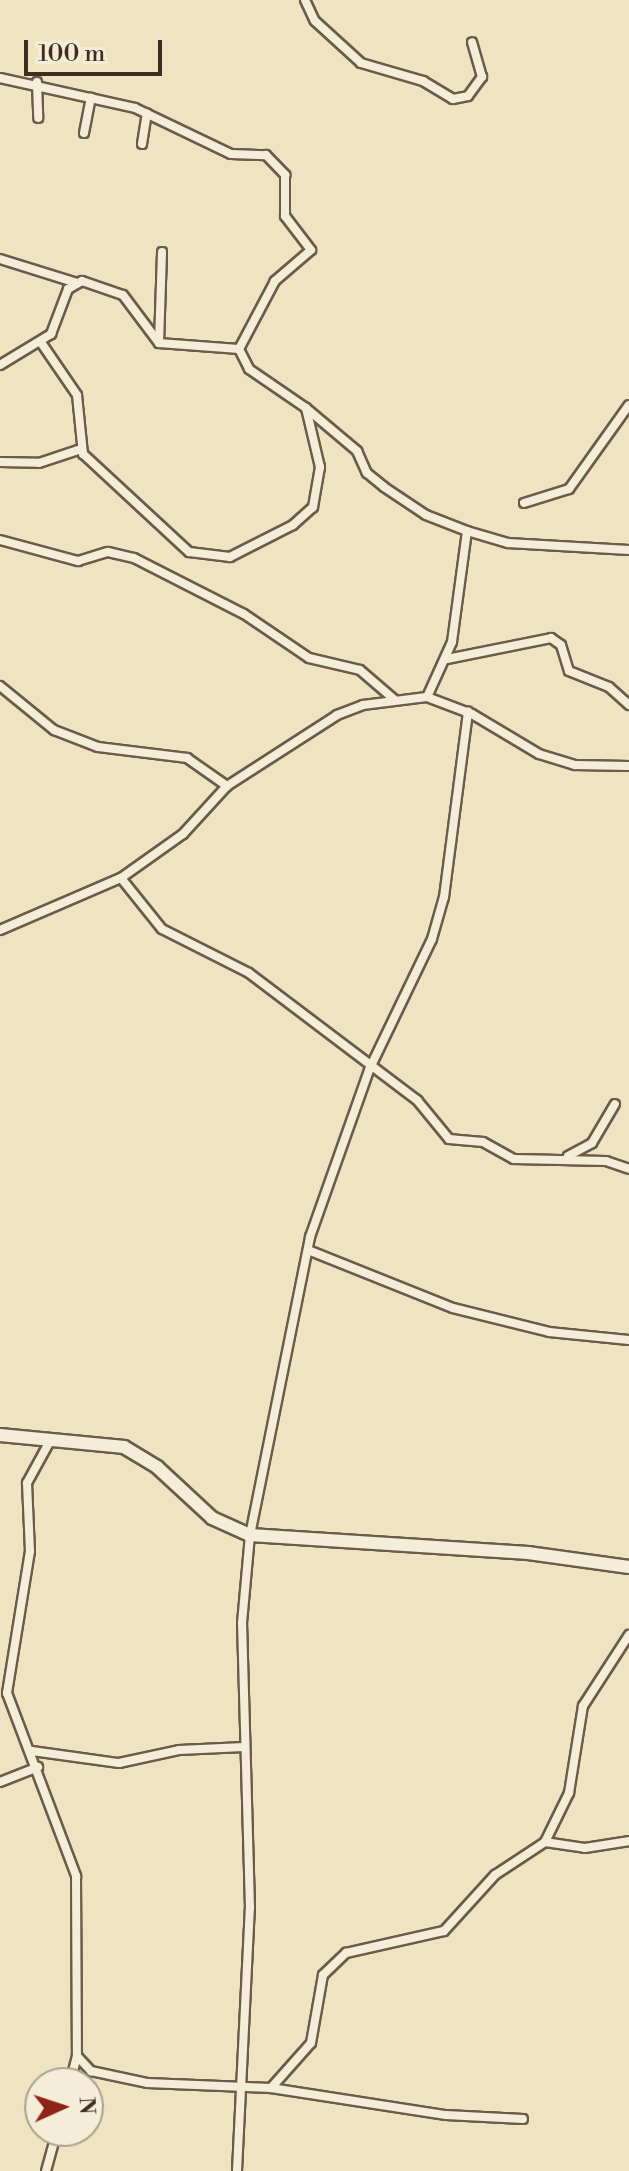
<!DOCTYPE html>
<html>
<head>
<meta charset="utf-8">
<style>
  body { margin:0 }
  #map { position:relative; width:629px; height:2171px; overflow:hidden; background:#eee4c2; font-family:"Libre Bodoni",serif }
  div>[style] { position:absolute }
  .roads { filter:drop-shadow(2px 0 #6b5b49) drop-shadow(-2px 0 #6b5b49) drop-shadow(0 2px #6b5b49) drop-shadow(0 -2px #6b5b49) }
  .street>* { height:8px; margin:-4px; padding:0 4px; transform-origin:4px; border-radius:4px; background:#f4edd7 }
  .secondary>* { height:12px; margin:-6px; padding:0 6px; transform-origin:6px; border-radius:6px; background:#f4edd7 }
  span { translate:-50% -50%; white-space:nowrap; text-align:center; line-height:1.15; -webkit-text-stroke:8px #f4edd7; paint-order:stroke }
  .north { position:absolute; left:24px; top:2067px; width:80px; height:80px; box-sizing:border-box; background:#f4edd7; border:2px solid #aca08e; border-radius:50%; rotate:87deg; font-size:22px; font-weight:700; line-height:32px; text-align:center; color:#3f2d21 }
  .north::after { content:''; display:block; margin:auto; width:28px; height:36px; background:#8f2418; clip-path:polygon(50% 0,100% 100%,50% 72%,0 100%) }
  .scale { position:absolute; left:24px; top:40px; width:138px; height:36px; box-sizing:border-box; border:4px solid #3f2d21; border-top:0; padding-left:10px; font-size:24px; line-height:28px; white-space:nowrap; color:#3f2d21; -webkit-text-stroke:6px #f4edd7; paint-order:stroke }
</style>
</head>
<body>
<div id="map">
  <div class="roads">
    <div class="street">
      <i style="left:305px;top:0;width:23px;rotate:65deg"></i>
      <i style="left:315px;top:21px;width:62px;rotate:42.4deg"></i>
      <i style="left:361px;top:63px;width:65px;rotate:16.2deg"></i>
      <i style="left:423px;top:81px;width:35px;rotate:31deg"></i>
      <i style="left:453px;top:99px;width:15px;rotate:-11deg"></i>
      <i style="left:468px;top:96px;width:24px;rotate:-54deg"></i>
      <i style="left:482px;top:77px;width:36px;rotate:-106deg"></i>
      <i style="left:0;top:78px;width:138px;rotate:12.5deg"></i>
      <i style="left:135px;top:108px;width:106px;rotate:25.6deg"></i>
      <i style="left:231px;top:154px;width:35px;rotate:2deg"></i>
      <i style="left:266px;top:155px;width:28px;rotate:46deg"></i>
      <i style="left:285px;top:175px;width:41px;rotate:90deg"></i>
      <i style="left:285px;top:216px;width:43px;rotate:52.6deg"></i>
      <i style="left:311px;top:250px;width:48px;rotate:139.3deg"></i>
      <i style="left:275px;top:281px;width:77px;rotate:117.9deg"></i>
      <i style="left:239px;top:349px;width:22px;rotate:63deg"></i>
      <i style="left:249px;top:369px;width:69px;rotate:34.4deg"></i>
      <i style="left:306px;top:408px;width:61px;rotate:76.7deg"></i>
      <i style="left:320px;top:467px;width:41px;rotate:99.9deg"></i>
      <i style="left:313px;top:507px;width:27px;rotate:138deg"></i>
      <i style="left:293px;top:525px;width:71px;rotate:153.1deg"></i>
      <i style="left:230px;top:557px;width:41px;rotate:-173deg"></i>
      <i style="left:189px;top:552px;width:144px;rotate:-137.2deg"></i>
      <i style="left:83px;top:454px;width:59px;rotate:-95.8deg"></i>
      <i style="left:77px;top:395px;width:65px;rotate:-124.4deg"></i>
      <i style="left:37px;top:82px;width:36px;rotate:88deg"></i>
      <i style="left:84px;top:133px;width:36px;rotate:-79deg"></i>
      <i style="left:142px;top:144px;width:31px;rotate:-81deg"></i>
      <i style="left:0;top:259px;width:81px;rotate:17.3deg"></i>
      <i style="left:159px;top:343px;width:91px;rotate:-88.1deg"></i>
      <i style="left:0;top:365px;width:60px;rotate:-31.3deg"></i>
      <i style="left:51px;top:334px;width:48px;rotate:-69.3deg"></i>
      <i style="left:68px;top:289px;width:16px;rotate:-30deg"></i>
      <i style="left:82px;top:281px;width:43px;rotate:18.9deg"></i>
      <i style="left:123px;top:295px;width:60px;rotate:53.1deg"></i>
      <i style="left:159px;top:343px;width:80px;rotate:4.3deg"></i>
      <i style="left:306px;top:408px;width:67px;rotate:40.1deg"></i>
      <i style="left:357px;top:451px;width:24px;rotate:66deg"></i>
      <i style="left:367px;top:473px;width:22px;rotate:39deg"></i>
      <i style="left:384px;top:487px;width:50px;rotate:33.7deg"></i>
      <i style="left:426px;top:515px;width:44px;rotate:21.3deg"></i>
      <i style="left:467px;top:531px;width:112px;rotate:97.7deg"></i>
      <i style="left:452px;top:642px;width:60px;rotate:114.4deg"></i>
      <i style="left:0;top:462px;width:39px;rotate:1deg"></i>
      <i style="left:39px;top:463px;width:44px;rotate:-18.4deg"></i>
      <i style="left:524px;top:503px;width:47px;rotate:-17.3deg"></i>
      <i style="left:569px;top:489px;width:103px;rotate:-54.5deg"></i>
      <i style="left:467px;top:531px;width:43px;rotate:16.3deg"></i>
      <i style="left:508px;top:543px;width:121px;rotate:3.3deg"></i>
      <i style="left:0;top:540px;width:81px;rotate:15.1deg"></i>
      <i style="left:78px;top:561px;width:31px;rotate:-17deg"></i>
      <i style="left:108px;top:552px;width:27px;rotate:13deg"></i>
      <i style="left:134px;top:558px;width:123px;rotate:27deg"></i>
      <i style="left:244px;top:614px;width:78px;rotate:34.1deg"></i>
      <i style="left:309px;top:658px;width:52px;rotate:13.2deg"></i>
      <i style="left:360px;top:670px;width:46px;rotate:40.6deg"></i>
      <i style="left:447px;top:659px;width:106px;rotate:-11.4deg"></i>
      <i style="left:551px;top:638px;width:12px;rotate:35deg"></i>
      <i style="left:561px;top:645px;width:27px;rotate:73deg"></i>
      <i style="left:569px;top:671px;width:43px;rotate:21.8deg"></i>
      <i style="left:609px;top:687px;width:27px;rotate:42deg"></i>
      <i style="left:0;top:686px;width:70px;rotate:39.2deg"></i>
      <i style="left:54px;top:730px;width:47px;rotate:21.1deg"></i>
      <i style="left:98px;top:747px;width:90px;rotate:7deg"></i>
      <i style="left:187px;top:758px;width:49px;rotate:35deg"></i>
      <i style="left:121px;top:878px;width:65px;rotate:51.2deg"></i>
      <i style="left:162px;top:929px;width:97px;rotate:26.8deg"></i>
      <i style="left:249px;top:973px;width:211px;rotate:37.1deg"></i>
      <i style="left:417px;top:1100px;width:50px;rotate:50.6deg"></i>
      <i style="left:449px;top:1139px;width:34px;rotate:5deg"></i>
      <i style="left:483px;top:1142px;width:35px;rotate:29deg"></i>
      <i style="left:514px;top:1159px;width:92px;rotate:1.2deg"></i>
      <i style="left:606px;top:1161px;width:24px;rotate:19deg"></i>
      <i style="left:0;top:930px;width:132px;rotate:-23.3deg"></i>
      <i style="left:121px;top:878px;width:76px;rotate:-35.4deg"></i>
      <i style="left:183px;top:834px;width:65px;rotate:-47.5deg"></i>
      <i style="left:227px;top:786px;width:131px;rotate:-32.8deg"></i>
      <i style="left:337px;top:715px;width:28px;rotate:-21deg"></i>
      <i style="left:363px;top:705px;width:64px;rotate:-7.1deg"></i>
      <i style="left:427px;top:697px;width:48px;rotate:20.7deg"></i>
      <i style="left:472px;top:714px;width:78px;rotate:30.8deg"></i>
      <i style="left:539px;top:754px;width:38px;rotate:17deg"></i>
      <i style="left:575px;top:765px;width:54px;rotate:1.1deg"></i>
      <i style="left:568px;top:1156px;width:27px;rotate:-28deg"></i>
      <i style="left:592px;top:1143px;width:45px;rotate:-59.5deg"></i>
      <i style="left:308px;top:1250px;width:156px;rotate:21.8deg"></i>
      <i style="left:453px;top:1308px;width:99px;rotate:14deg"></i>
      <i style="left:549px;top:1332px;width:80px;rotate:5.7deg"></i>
      <i style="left:50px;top:1441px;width:48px;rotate:118.7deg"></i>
      <i style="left:27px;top:1483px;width:68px;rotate:87.5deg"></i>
      <i style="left:30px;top:1551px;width:144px;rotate:99.2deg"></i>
      <i style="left:7px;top:1693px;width:196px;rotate:69.3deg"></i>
      <i style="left:76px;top:1876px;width:180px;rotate:89.7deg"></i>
      <i style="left:77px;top:2056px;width:28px;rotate:105deg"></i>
      <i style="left:32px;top:1751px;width:88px;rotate:7.9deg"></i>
      <i style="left:119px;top:1763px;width:61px;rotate:-12.2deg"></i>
      <i style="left:179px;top:1750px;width:65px;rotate:-2.6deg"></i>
      <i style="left:0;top:1782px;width:41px;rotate:-21.5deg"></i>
      <i style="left:545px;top:1842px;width:40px;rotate:8.5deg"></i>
      <i style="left:585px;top:1848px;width:45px;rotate:-9deg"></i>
      <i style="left:77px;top:2056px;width:21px;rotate:47deg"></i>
      <i style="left:91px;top:2071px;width:57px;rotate:12.1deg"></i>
      <i style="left:147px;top:2083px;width:124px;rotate:2.3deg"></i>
      <i style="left:271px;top:2088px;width:60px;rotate:-48.4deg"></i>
      <i style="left:311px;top:2043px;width:69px;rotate:-80deg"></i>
      <i style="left:323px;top:1975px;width:32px;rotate:-44deg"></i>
      <i style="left:346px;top:1953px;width:100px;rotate:-12.7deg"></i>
      <i style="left:444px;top:1931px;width:76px;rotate:-47.7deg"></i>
      <i style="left:495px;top:1875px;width:60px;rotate:-33.4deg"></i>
      <i style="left:545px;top:1842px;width:55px;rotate:-63.9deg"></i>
      <i style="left:569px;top:1793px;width:88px;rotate:-80.9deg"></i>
      <i style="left:583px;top:1706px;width:85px;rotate:-57.1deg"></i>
      <i style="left:271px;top:2088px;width:177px;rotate:8.8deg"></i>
      <i style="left:446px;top:2115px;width:77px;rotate:3deg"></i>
      <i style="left:46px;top:2171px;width:41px;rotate:-74.6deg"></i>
      <i style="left:237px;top:2171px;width:263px;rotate:-87.2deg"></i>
      <i style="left:250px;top:1908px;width:285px;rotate:-91.6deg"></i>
      <i style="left:242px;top:1623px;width:88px;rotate:-84.8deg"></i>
      <i style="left:250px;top:1535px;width:304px;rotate:-78.6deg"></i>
      <i style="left:310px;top:1237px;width:177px;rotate:-70.5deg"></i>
      <i style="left:369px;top:1070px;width:145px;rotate:-64.3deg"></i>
      <i style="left:432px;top:939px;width:44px;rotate:-74.1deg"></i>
      <i style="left:444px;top:897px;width:187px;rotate:-82.6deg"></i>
    </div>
    <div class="secondary">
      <i style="left:0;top:1435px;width:125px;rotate:5.5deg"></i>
      <i style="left:124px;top:1447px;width:39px;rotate:31deg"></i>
      <i style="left:157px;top:1467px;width:75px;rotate:42.8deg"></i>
      <i style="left:212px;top:1518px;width:42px;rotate:24.1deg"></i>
      <i style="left:250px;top:1535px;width:279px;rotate:3.7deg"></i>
      <i style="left:528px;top:1553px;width:102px;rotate:7.9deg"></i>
    </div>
  </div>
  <div class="north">N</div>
  <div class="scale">100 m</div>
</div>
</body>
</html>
